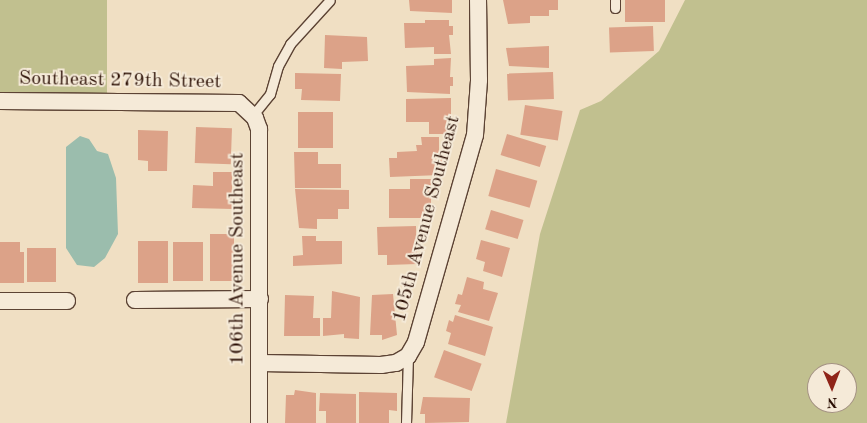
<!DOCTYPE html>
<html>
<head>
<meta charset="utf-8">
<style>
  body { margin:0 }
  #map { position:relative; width:867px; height:423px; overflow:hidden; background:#f0dfc3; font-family:"Old Standard TT",serif }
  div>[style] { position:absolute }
  .green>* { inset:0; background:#c1c08f; transform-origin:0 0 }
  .water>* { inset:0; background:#9bbdad }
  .building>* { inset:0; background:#dca288; transform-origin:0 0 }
  .roads { filter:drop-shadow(1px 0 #5c4334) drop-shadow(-1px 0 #5c4334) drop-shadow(0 1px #5c4334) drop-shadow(0 -1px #5c4334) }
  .service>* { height:9px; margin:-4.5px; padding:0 4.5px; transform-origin:4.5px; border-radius:4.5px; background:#f5ead8 }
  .minor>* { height:16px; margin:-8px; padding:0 8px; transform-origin:8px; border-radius:8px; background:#f5ead8 }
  span { translate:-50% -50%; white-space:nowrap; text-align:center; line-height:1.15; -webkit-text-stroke:4px #f5ead8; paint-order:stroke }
  .street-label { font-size:20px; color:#2b0f04 }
  .north { position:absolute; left:807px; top:363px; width:50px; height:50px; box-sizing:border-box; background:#f5ead8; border:1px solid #a49283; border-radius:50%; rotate:179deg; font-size:14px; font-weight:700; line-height:20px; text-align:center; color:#2b0f04 }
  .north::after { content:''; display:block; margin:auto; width:18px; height:22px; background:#8f2418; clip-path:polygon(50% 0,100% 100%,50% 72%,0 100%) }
</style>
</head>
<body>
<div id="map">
  <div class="green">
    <i style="left:0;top:0;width:107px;height:94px"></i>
    <i style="clip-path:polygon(evenodd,685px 0,867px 0,867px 423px,506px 423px,540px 234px,580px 110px,601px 101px,659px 51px,685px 0,817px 373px,847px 373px,847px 403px,817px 403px,817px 373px)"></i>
  </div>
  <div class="water">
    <i style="clip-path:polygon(80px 136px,89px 139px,97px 151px,108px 154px,116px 178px,118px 234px,105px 258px,94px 267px,77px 265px,66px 248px,66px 147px)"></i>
  </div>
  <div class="building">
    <i style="clip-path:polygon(409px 0,452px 0,452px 13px,410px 11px)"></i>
    <i style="clip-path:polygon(503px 0,558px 0,558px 10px,549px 10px,549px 16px,530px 16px,530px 23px,508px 24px)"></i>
    <i style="left:625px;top:0;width:40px;height:22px"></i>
    <i style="clip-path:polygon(425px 20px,449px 20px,449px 26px,453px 26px,453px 35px,449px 35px,451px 54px,434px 54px,434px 47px,405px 48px,404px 23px,425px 23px)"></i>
    <i style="left:653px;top:26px;width:25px;height:44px;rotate:88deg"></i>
    <i style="clip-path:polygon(325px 35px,367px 37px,368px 61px,342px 62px,342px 69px,324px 68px)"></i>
    <i style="clip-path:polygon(549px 46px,549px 68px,509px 66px,506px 48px)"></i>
    <i style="clip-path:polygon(451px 58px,450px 77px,453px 77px,453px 86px,450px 86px,450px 94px,407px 92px,406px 66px,434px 65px,434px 59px)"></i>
    <i style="left:553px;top:72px;width:27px;height:46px;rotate:88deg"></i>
    <i style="clip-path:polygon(295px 73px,341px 74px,340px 101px,301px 100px,302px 89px,295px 89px)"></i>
    <i style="clip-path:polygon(451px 98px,451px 134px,429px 134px,429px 122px,406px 122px,406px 99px)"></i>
    <i style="left:525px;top:105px;width:38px;height:30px;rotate:9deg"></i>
    <i style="left:298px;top:112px;width:35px;height:36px"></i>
    <i style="left:196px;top:127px;width:36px;height:36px;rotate:2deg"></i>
    <i style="clip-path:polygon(138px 130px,168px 131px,167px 171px,148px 171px,148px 161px,138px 160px)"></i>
    <i style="left:507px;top:134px;width:41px;height:22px;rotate:17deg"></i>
    <i style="clip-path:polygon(421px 137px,439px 137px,439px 157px,444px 157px,444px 169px,440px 169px,440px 175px,390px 177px,389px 158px,397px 158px,397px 152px,417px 151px,416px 145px,422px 145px)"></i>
    <i style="clip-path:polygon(294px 152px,318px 152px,318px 164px,341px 164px,341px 188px,295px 188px)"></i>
    <i style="left:496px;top:169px;width:43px;height:28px;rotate:16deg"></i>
    <i style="clip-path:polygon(213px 172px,232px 172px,232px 191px,237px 191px,233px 209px,192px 208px,193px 185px,213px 186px)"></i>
    <i style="clip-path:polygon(410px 179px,431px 179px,431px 218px,389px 218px,389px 189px,410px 189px)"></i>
    <i style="clip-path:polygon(295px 189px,349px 190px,349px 209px,338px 209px,338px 219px,317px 219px,317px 229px,299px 228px)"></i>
    <i style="left:491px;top:210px;width:34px;height:20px;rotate:17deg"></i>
    <i style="clip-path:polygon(416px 226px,417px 264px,387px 265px,387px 255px,378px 255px,377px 227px)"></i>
    <i style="left:210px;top:234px;width:24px;height:47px"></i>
    <i style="clip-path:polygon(302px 236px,316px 236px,316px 241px,342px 241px,342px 264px,293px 266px,293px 256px,303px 255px)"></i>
    <i style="clip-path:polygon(481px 240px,510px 248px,502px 277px,483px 271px,485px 262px,476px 259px)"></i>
    <i style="left:138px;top:241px;width:30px;height:42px"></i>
    <i style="clip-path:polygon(0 242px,20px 242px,20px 252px,24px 252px,24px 283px,0 283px)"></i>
    <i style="left:173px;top:242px;width:30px;height:39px"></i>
    <i style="left:27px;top:248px;width:29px;height:34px"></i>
    <i style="clip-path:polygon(467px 277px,484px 282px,483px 289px,498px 293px,489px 321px,458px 312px,461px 305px,455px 304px,458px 294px,462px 295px)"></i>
    <i style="clip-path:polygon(332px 291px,360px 297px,359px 339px,344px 338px,344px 334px,323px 336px,323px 318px,331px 318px)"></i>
    <i style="clip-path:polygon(393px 294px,397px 335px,382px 340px,382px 335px,370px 335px,372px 295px)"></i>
    <i style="clip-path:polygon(285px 295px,314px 296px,313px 318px,320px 318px,320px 336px,284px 336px)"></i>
    <i style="clip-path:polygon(455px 315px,493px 327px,485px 356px,448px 344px,451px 333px,446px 331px,449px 320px,453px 322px)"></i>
    <i style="left:444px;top:350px;width:40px;height:29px;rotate:20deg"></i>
    <i style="clip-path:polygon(295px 390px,316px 393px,316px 423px,285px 423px,286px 395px,294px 395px)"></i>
    <i style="clip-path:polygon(359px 392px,397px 393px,397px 411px,389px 410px,389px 423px,359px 423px)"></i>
    <i style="clip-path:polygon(320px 393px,356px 394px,356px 423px,326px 423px,326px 411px,319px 411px)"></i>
    <i style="clip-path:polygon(423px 397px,470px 398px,469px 422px,425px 423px,425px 414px,420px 414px)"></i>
  </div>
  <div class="roads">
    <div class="service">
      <i style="left:615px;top:8px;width:8px;rotate:-90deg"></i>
      <i style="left:253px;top:115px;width:27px;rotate:-51deg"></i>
      <i style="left:270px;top:94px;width:29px;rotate:-74deg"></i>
      <i style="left:278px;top:66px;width:25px;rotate:-61deg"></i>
      <i style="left:290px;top:44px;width:59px;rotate:-47.7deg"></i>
      <i style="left:406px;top:423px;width:67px;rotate:-88.3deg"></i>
    </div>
    <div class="minor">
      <i style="left:0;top:101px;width:239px;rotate:0.5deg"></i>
      <i style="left:239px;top:103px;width:22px;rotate:43deg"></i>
      <i style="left:255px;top:118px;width:12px;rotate:70deg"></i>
      <i style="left:259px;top:129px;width:294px;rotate:90deg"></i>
      <i style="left:135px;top:300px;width:125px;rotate:-0.5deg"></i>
      <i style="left:0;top:301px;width:67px"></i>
      <i style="left:260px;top:363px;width:121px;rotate:0.9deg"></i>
      <i style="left:381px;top:365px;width:15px;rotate:-8deg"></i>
      <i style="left:396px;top:363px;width:14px;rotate:-30deg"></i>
      <i style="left:408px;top:356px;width:16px;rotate:-60deg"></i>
      <i style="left:416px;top:342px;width:215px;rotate:-74.1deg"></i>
      <i style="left:475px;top:135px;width:55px;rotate:-85.8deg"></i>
      <i style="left:479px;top:80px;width:80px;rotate:-90.7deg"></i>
    </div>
  </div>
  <div class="street-label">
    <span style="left:120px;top:81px;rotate:1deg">Southeast 279th Street</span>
    <span style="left:427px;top:219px;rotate:-75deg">105th Avenue Southeast</span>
    <span style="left:238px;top:259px;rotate:-90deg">106th Avenue Southeast</span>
  </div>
  <div class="north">N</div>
</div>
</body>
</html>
